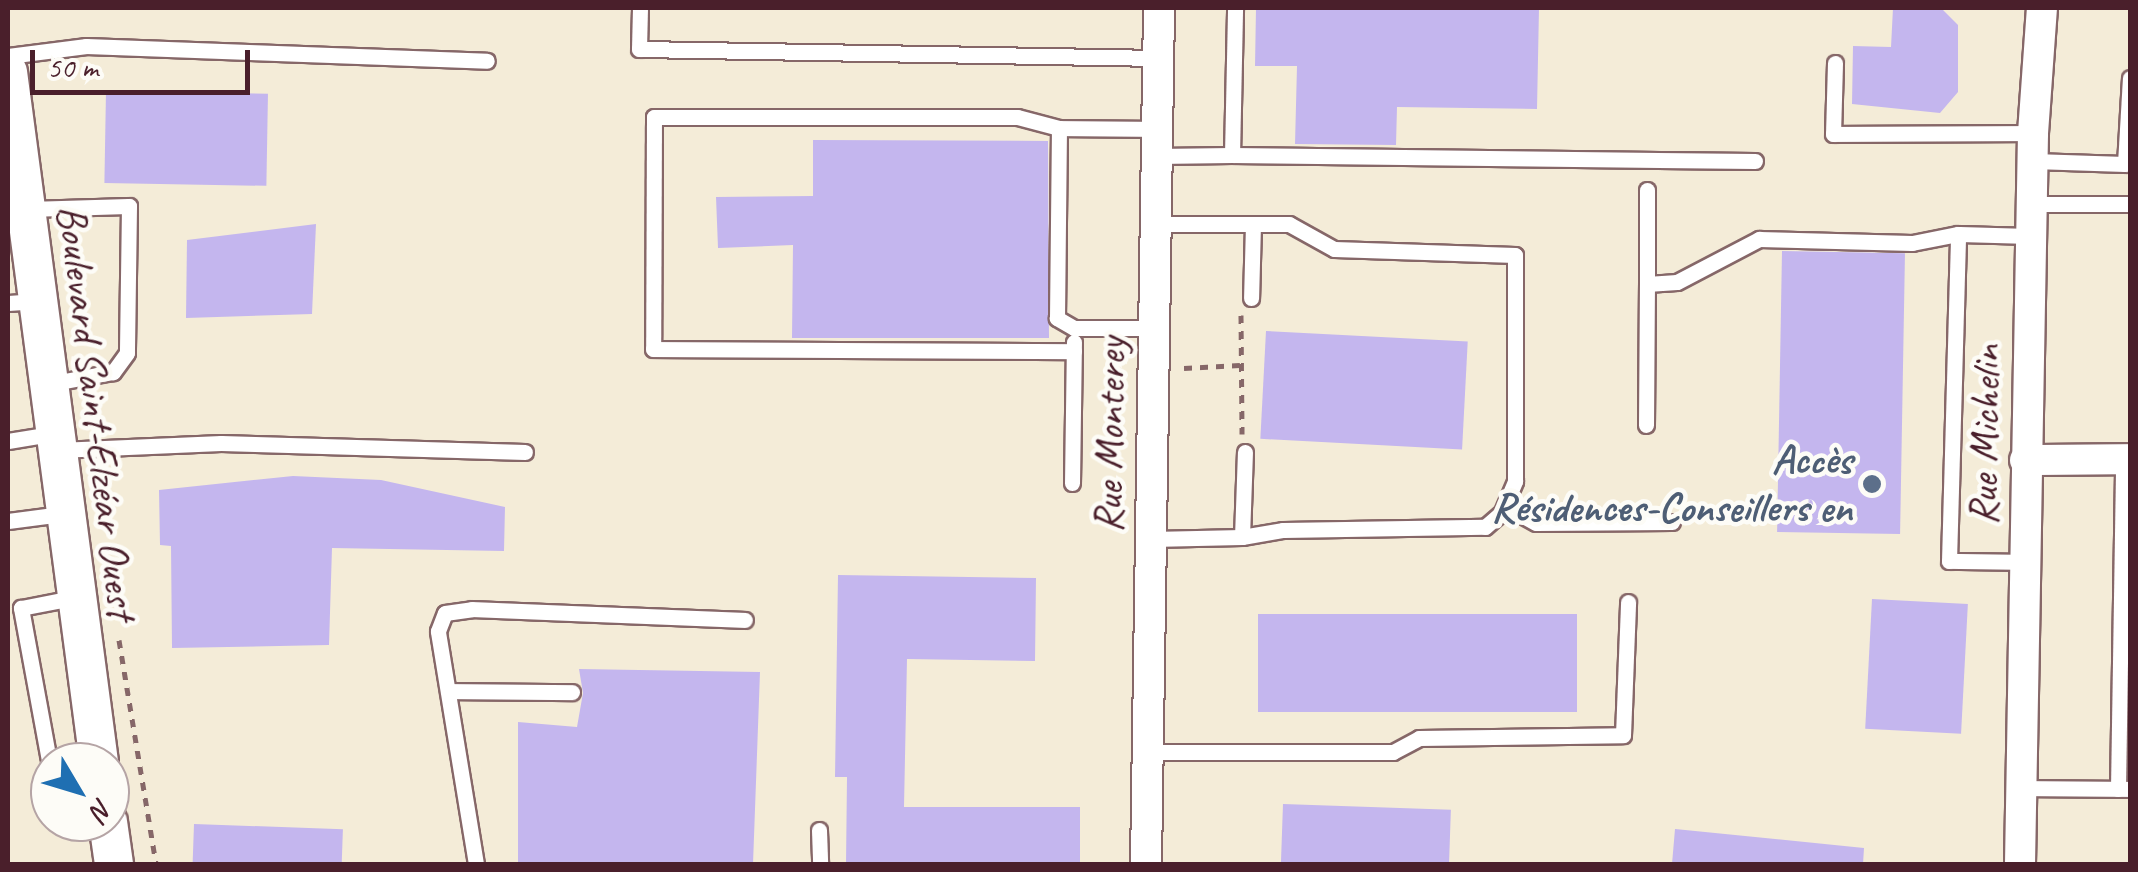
<!DOCTYPE html>
<html>
<head>
<meta charset="utf-8">
<style>
  body { margin:0 }
  #map { position:relative; width:2138px; height:872px; overflow:hidden; background:#f4ecd8; font-family:Caveat,sans-serif }
  div>[style] { position:absolute }
  .building>* { inset:0; background:#c4b6ee; transform-origin:0 0 }
  .path>* { height:5px; margin-top:-2.5px; transform-origin:0; background:repeating-linear-gradient(90deg,#866768 0 8px,transparent 0 16px) }
  .roads { filter:drop-shadow(2px 0 #866768) drop-shadow(-2px 0 #866768) drop-shadow(0 2px #866768) drop-shadow(0 -2px #866768) }
  .service>* { height:15px; margin:-7.5px; padding:0 7.5px; transform-origin:7.5px; border-radius:7.5px; background:#fff }
  .minor>* { height:30px; margin:-15px; padding:0 15px; transform-origin:15px; border-radius:15px; background:#fff }
  .tertiary>* { height:38px; margin:-19px; padding:0 19px; transform-origin:19px; border-radius:19px; background:#fff }
  .dots>* { width:28px; height:28px; translate:-50% -50%; box-sizing:border-box; border:5px solid #fdfcf7; border-radius:50% }
  span { translate:-50% -50%; white-space:nowrap; text-align:center; line-height:1.15; -webkit-text-stroke:9px #fdfcf7; paint-order:stroke }
  .street-label { font-size:42px; color:#4a1f2b }
  .service-label { font-size:42px; color:#4e5e75; font-weight:700 }
  .right { translate:-100% -50%; text-align:right }
  .frame { position:absolute; inset:0; border:10px solid #4a1f2b; pointer-events:none }
  .north { position:absolute; left:30px; top:742px; width:100px; height:100px; box-sizing:border-box; background:#fdfcf7; border:2px solid #b5a4a5; border-radius:50%; rotate:128deg; font-size:28px; font-weight:700; line-height:40px; text-align:center; color:#4a1f2b }
  .north::after { content:''; display:block; margin:auto; width:35px; height:45px; background:#1f6fb2; clip-path:polygon(50% 0,100% 100%,50% 72%,0 100%) }
  .scale { position:absolute; left:30px; top:50px; width:220px; height:45px; box-sizing:border-box; border:5px solid #4a1f2b; border-top:0; padding-left:12px; font-size:30px; line-height:35px; white-space:nowrap; color:#4a1f2b; -webkit-text-stroke:8px #fdfcf7; paint-order:stroke }
</style>
</head>
<body>
<div id="map">
  <div class="building">
    <i style="clip-path:polygon(1256px 8px,1539px 8px,1537px 109px,1397px 107px,1396px 145px,1295px 144px,1297px 66px,1255px 66px)"></i>
    <i style="clip-path:polygon(1893px 8px,1941px 8px,1958px 25px,1958px 92px,1940px 113px,1852px 104px,1853px 46px,1891px 47px)"></i>
    <i style="left:106px;top:91px;width:162px;height:92px;rotate:1deg"></i>
    <i style="clip-path:polygon(813px 140px,1048px 141px,1049px 338px,792px 338px,793px 245px,718px 248px,716px 197px,813px 196px)"></i>
    <i style="clip-path:polygon(316px 224px,312px 314px,186px 318px,187px 240px)"></i>
    <i style="left:1782px;top:251px;width:123px;height:281px;rotate:1deg"></i>
    <i style="left:1266px;top:331px;width:202px;height:108px;rotate:3deg"></i>
    <i style="clip-path:polygon(293px 476px,381px 480px,505px 507px,504px 551px,332px 548px,329px 645px,172px 648px,171px 546px,160px 545px,159px 490px)"></i>
    <i style="clip-path:polygon(838px 575px,1036px 578px,1035px 661px,907px 659px,904px 807px,1080px 807px,1080px 864px,846px 864px,847px 777px,835px 777px)"></i>
    <i style="left:1872px;top:599px;width:96px;height:130px;rotate:3deg"></i>
    <i style="left:1258px;top:614px;width:319px;height:98px"></i>
    <i style="clip-path:polygon(579px 669px,760px 672px,753px 864px,518px 864px,518px 722px,577px 727px,583px 693px)"></i>
    <i style="left:1283px;top:804px;width:168px;height:60px;rotate:2deg"></i>
    <i style="left:194px;top:824px;width:149px;height:40px;rotate:2deg"></i>
    <i style="clip-path:polygon(1675px 829px,1864px 848px,1863px 864px,1672px 864px)"></i>
  </div>
  <div class="path">
    <i style="left:1241px;top:315px;width:119px;rotate:89.5deg"></i>
    <i style="left:1184px;top:368px;width:56px;rotate:-3.1deg"></i>
    <i style="left:119px;top:640px;width:227px;rotate:80.6deg"></i>
  </div>
  <div class="roads">
    <div class="service">
      <i style="left:640px;top:8px;width:41px;rotate:91.4deg"></i>
      <i style="left:639px;top:49px;width:519px;rotate:0.99deg"></i>
      <i style="left:8px;top:56px;width:79px;rotate:-7.3deg"></i>
      <i style="left:86px;top:46px;width:401px;rotate:2.1deg"></i>
      <i style="left:1835px;top:63px;width:71px;rotate:91.6deg"></i>
      <i style="left:1833px;top:134px;width:200px;rotate:-0.3deg"></i>
      <i style="left:1059px;top:128px;width:43px;rotate:-165.3deg"></i>
      <i style="left:1017px;top:117px;width:363px;rotate:180deg"></i>
      <i style="left:654px;top:117px;width:232px;rotate:90.2deg"></i>
      <i style="left:653px;top:349px;width:421px;rotate:0.3deg"></i>
      <i style="left:1232px;top:155px;width:523px;rotate:0.66deg"></i>
      <i style="left:1156px;top:156px;width:76px;rotate:-0.8deg"></i>
      <i style="left:1232px;top:155px;width:147px;rotate:-88.8deg"></i>
      <i style="left:2033px;top:161px;width:92px;rotate:1.9deg"></i>
      <i style="left:2125px;top:164px;width:86px;rotate:-86.7deg"></i>
      <i style="left:2032px;top:204px;width:98px"></i>
      <i style="left:27px;top:209px;width:102px;rotate:-1.7deg"></i>
      <i style="left:129px;top:206px;width:147px;rotate:90.8deg"></i>
      <i style="left:127px;top:353px;width:24px;rotate:126deg"></i>
      <i style="left:113px;top:372px;width:65px;rotate:169.4deg"></i>
      <i style="left:1156px;top:224px;width:97px"></i>
      <i style="left:1253px;top:224px;width:74px;rotate:91.5deg"></i>
      <i style="left:1647px;top:284px;width:94px;rotate:-90deg"></i>
      <i style="left:8px;top:303px;width:26px;rotate:-4deg"></i>
      <i style="left:1154px;top:328px;width:80px;rotate:180deg"></i>
      <i style="left:1074px;top:328px;width:20px;rotate:-150deg"></i>
      <i style="left:1057px;top:318px;width:190px;rotate:-89.4deg"></i>
      <i style="left:1059px;top:128px;width:98px;rotate:0.6deg"></i>
      <i style="left:1646px;top:425px;width:141px;rotate:-89.6deg"></i>
      <i style="left:1647px;top:284px;width:30px;rotate:-4deg"></i>
      <i style="left:1677px;top:282px;width:93px;rotate:-27.7deg"></i>
      <i style="left:1759px;top:239px;width:153px;rotate:1.5deg"></i>
      <i style="left:1912px;top:243px;width:47px;rotate:-11.1deg"></i>
      <i style="left:8px;top:441px;width:44px;rotate:-9.2deg"></i>
      <i style="left:58px;top:450px;width:163px;rotate:-2.5deg"></i>
      <i style="left:221px;top:443px;width:304px;rotate:1.7deg"></i>
      <i style="left:1072px;top:483px;width:141px;rotate:-89.2deg"></i>
      <i style="left:1505px;top:506px;width:35px;rotate:29deg"></i>
      <i style="left:1536px;top:523px;width:136px;rotate:-0.4deg"></i>
      <i style="left:8px;top:521px;width:54px;rotate:-7.4deg"></i>
      <i style="left:1242px;top:537px;width:42px;rotate:-9.7deg"></i>
      <i style="left:1283px;top:530px;width:202px;rotate:-0.9deg"></i>
      <i style="left:1485px;top:527px;width:23px;rotate:-41deg"></i>
      <i style="left:1502px;top:512px;width:34px;rotate:-67deg"></i>
      <i style="left:1515px;top:481px;width:226px;rotate:-90deg"></i>
      <i style="left:1515px;top:255px;width:181px;rotate:-178.1deg"></i>
      <i style="left:1334px;top:249px;width:51px;rotate:-150.9deg"></i>
      <i style="left:1289px;top:224px;width:36px;rotate:180deg"></i>
      <i style="left:1151px;top:539px;width:91px;rotate:-1.3deg"></i>
      <i style="left:1242px;top:537px;width:85px;rotate:-88deg"></i>
      <i style="left:2024px;top:562px;width:75px;rotate:-179.2deg"></i>
      <i style="left:1949px;top:561px;width:327px;rotate:-88.4deg"></i>
      <i style="left:1958px;top:234px;width:73px;rotate:1.6deg"></i>
      <i style="left:448px;top:691px;width:124px;rotate:0.5deg"></i>
      <i style="left:1148px;top:752px;width:245px"></i>
      <i style="left:1393px;top:752px;width:30px;rotate:-28deg"></i>
      <i style="left:1419px;top:738px;width:204px;rotate:-0.8deg"></i>
      <i style="left:1623px;top:735px;width:133px;rotate:-87.8deg"></i>
      <i style="left:50px;top:766px;width:161px;rotate:-100.4deg"></i>
      <i style="left:21px;top:608px;width:53px;rotate:-10.9deg"></i>
      <i style="left:2021px;top:788px;width:109px;rotate:0.5deg"></i>
      <i style="left:2118px;top:789px;width:330px;rotate:-89.1deg"></i>
      <i style="left:819px;top:830px;width:34px;rotate:88deg"></i>
      <i style="left:476px;top:864px;width:236px;rotate:-99.3deg"></i>
      <i style="left:438px;top:631px;width:19px;rotate:-69deg"></i>
      <i style="left:445px;top:613px;width:27px;rotate:-8deg"></i>
      <i style="left:472px;top:609px;width:273px;rotate:2.3deg"></i>
    </div>
    <div class="minor">
      <i style="left:2025px;top:460px;width:105px;rotate:-0.5deg"></i>
      <i style="left:1146px;top:864px;width:856px;rotate:-89.13deg"></i>
      <i style="left:2020px;top:864px;width:731px;rotate:-88.98deg"></i>
      <i style="left:2033px;top:133px;width:125px;rotate:-85.9deg"></i>
    </div>
    <div class="tertiary">
      <i style="left:8px;top:72px;width:696px;rotate:82.49deg"></i>
      <i style="left:108px;top:822px;width:42px;rotate:81.9deg"></i>
    </div>
  </div>
  <div class="dots">
    <i style="left:1872px;top:484px;background:#5c6f8a"></i>
  </div>
  <div class="street-label">
    <span style="left:96px;top:412px;rotate:83deg">Boulevard Saint-Elzéar Ouest</span>
    <span style="left:1110px;top:435px;rotate:-89deg">Rue Monterey</span>
    <span style="left:1985px;top:435px;rotate:-89deg">Rue Michelin</span>
  </div>
  <div class="service-label">
    <span class="right" style="left:1852px;top:484px">Accès<br>Résidences-Conseillers en</span>
  </div>
  <div class="frame"></div>
  <div class="north">N</div>
  <div class="scale">50 m</div>
</div>
</body>
</html>
